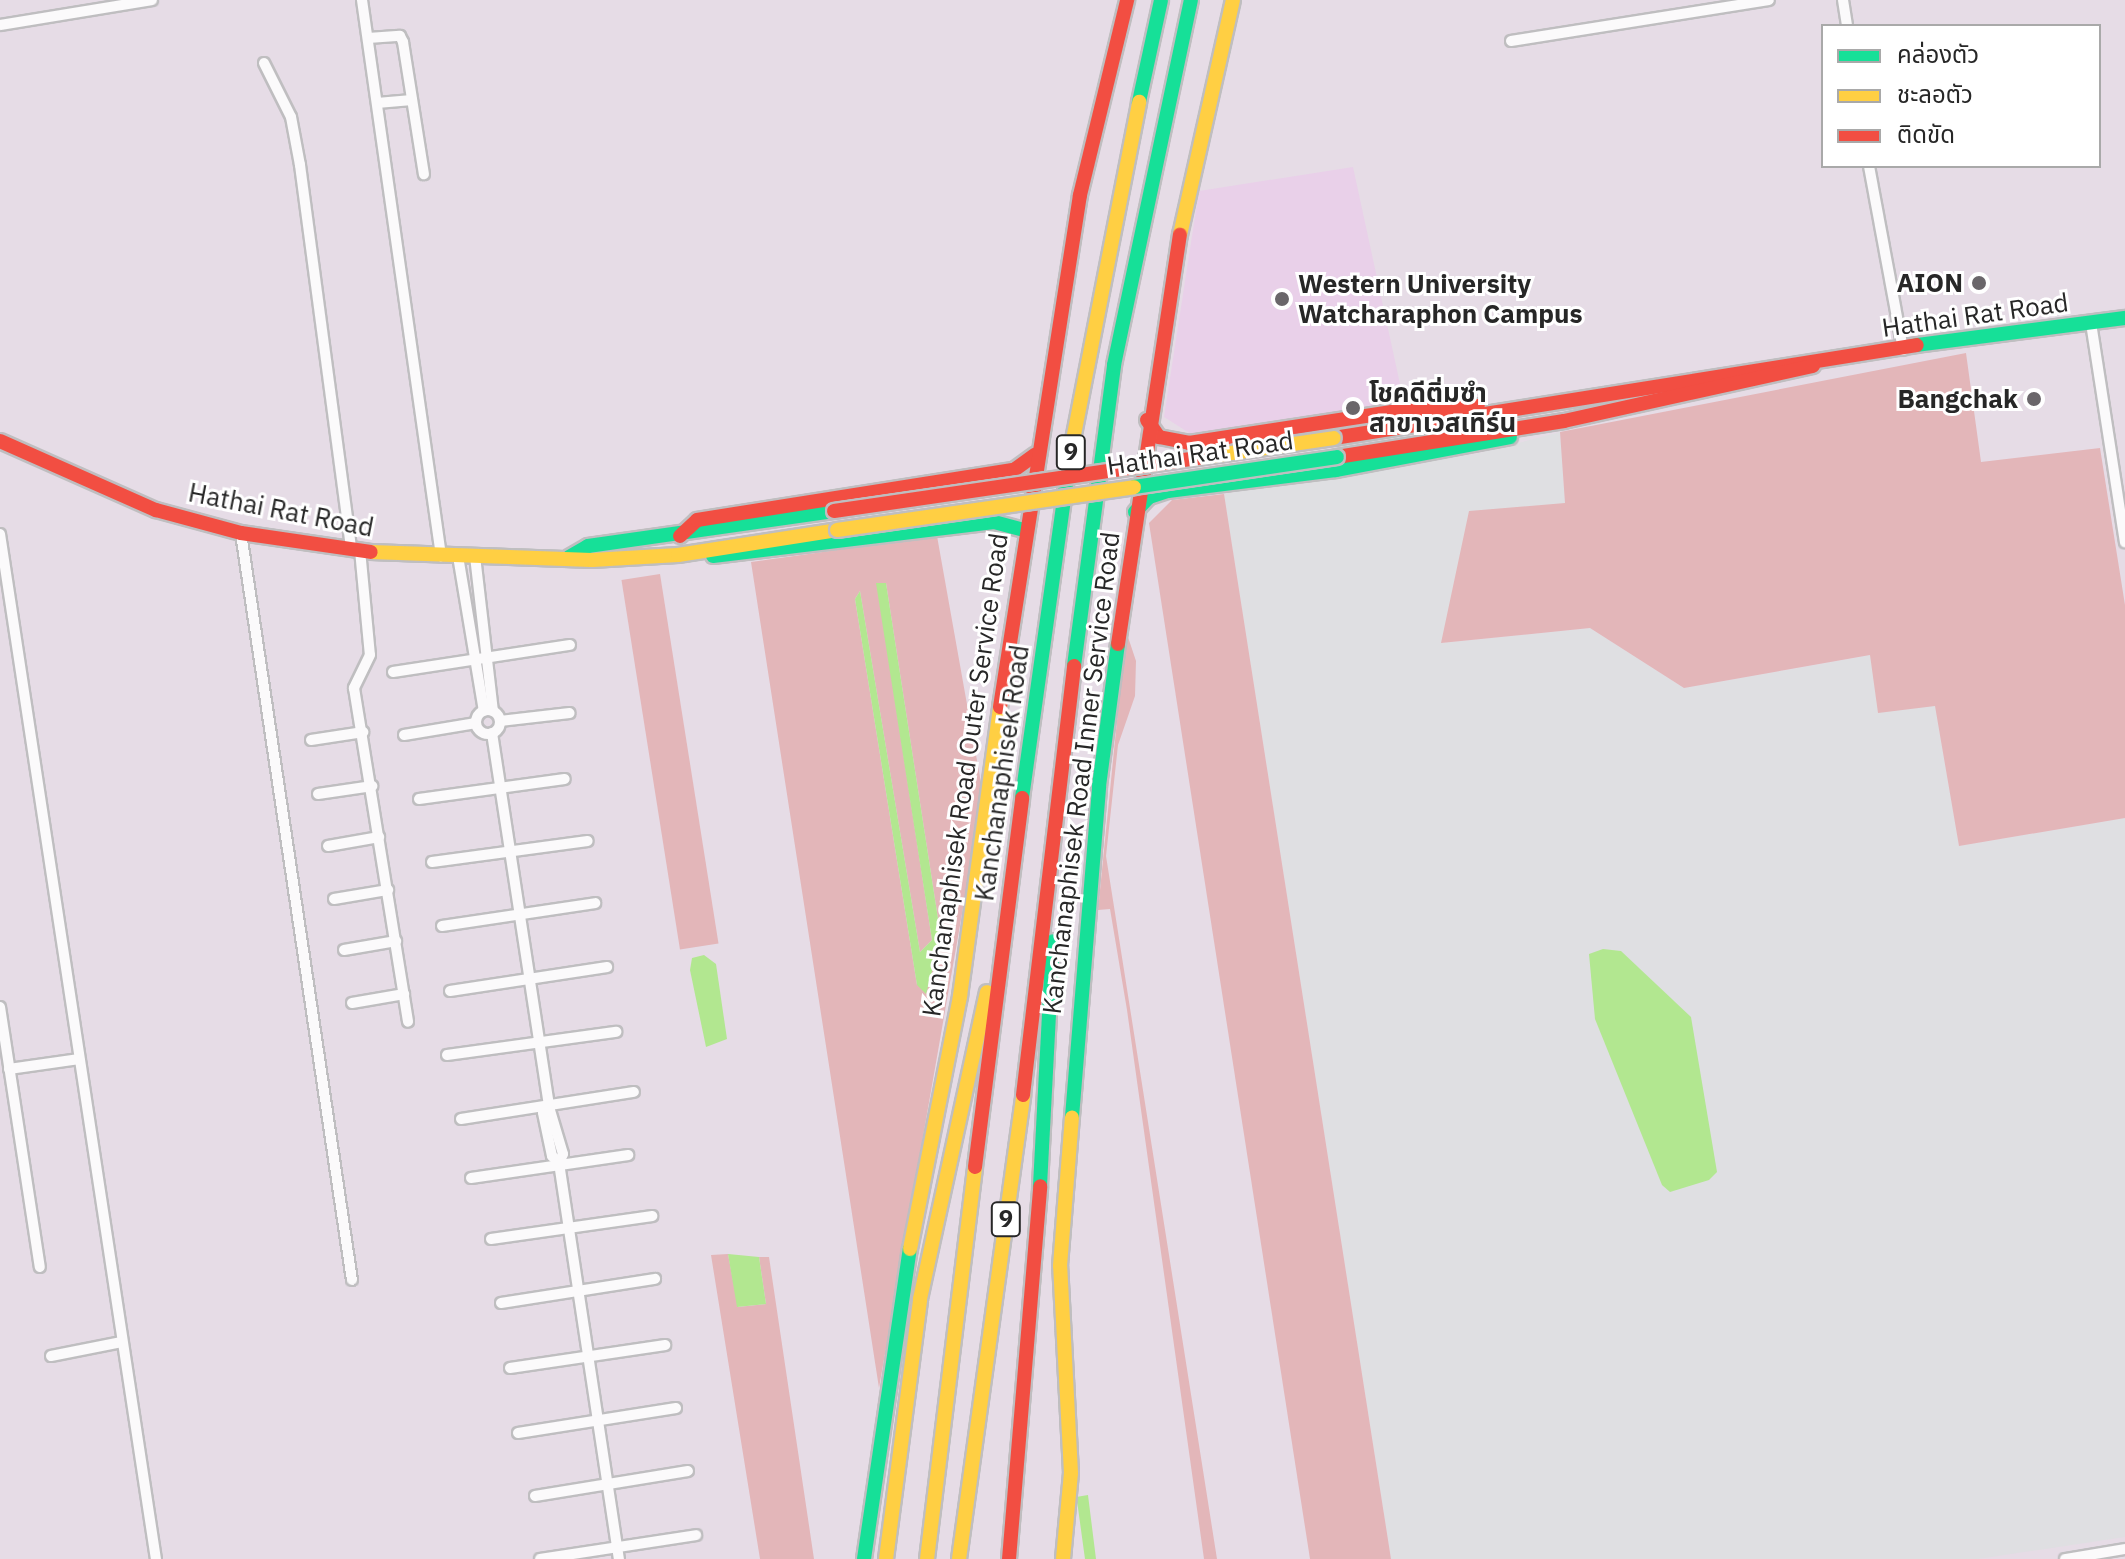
<!DOCTYPE html>
<html>
<head>
<meta charset="utf-8">
<style>
  body { margin:0 }
  #map { position:relative; width:2125px; height:1559px; overflow:hidden; background:#e6dce6; font-family:"IBM Plex Sans","Noto Sans Thai",sans-serif }
  div>[style] { position:absolute }
  .industrial>* { inset:0; background:#dfdfe2 }
  .education>* { inset:0; background:#e9d0e9 }
  .green>* { inset:0; background:#e3b6b9; transform-origin:0 0 }
  .water>* { inset:0; background:#b2e790 }
  .roads { filter:drop-shadow(2px 0 #bfbec0) drop-shadow(-2px 0 #bfbec0) drop-shadow(0 2px #bfbec0) drop-shadow(0 -2px #bfbec0) }
  .street>* { height:10px; margin:-5px; padding:0 5px; transform-origin:5px; border-radius:5px; background:#fbfafb }
  .street>.ring { margin:-5px; padding:0; box-sizing:content-box; background:none; border:10px solid #fbfafb; border-radius:50% }
  .fast>* { height:14px; margin:-7px; padding:0 7px; transform-origin:7px; border-radius:7px; background:#16e098 }
  .slow>* { height:14px; margin:-7px; padding:0 7px; transform-origin:7px; border-radius:7px; background:#ffcf43 }
  .jam>* { height:14px; margin:-7px; padding:0 7px; transform-origin:7px; border-radius:7px; background:#f24e42 }
  .bridges { filter:drop-shadow(2px 0 #bfbec0) drop-shadow(-2px 0 #bfbec0) drop-shadow(0 2px #bfbec0) drop-shadow(0 -2px #bfbec0) }
  .fast-bridge>* { height:14px; margin:-7px; padding:0 7px; transform-origin:7px; border-radius:7px; background:#16e098 }
  .slow-bridge>* { height:14px; margin:-7px; padding:0 7px; transform-origin:7px; border-radius:7px; background:#ffcf43 }
  .jam-bridge>* { height:14px; margin:-7px; padding:0 7px; transform-origin:7px; border-radius:7px; background:#f24e42 }
  .dots>* { width:22px; height:22px; translate:-50% -50%; box-sizing:border-box; border:4px solid #fff; border-radius:50% }
  span { translate:-50% -50%; white-space:nowrap; text-align:center; line-height:1.15; -webkit-text-stroke:6px #fff; paint-order:stroke }
  .shield-label span { padding:2px 6px; background:#fff; border:2px solid; border-radius:6px; -webkit-text-stroke-width:0 }
  .shield-label { font-size:24px; color:#272727; font-weight:700 }
  .poi-label { font-size:26px; color:#272727; font-weight:700 }
  .right { translate:-100% -50%; text-align:right }
  .left { translate:0 -50%; text-align:left }
  .street-label { font-size:26px; color:#272727 }
  .legend { position:absolute; left:1821px; top:24px; width:280px; height:144px; box-sizing:border-box; background:#fff; border:2px solid #a9a9a9; margin:0; padding:10px 14px; list-style:none; font-size:24px; color:#272727 }
  .legend li { display:flex; align-items:center; gap:16px; height:40px }
  .legend b { width:40px; border:2px solid #a9a9a9 }
</style>
</head>
<body>
<div id="map">
  <div class="industrial">
    <i style="clip-path:polygon(1560px 432px,1565px 503px,1442px 643px,1590px 628px,1684px 688px,1871px 655px,1935px 705px,1959px 846px,2125px 818px,2125px 1537px,1978px 1559px,1391px 1559px,1224px 494px,1476px 454px)"></i>
  </div>
  <div class="education">
    <i style="clip-path:polygon(1353px 167px,1405px 407px,1199px 439px,1164px 417px,1199px 191px)"></i>
  </div>
  <div class="green">
    <i style="clip-path:polygon(1966px 353px,1981px 462px,2100px 448px,2125px 605px,2125px 818px,1959px 846px,1935px 706px,1878px 713px,1870px 655px,1684px 688px,1590px 628px,1441px 643px,1469px 511px,1565px 503px,1560px 432px)"></i>
    <i style="clip-path:polygon(1224px 494px,1391px 1559px,1310px 1559px,1149px 523px,1172px 500px)"></i>
    <i style="clip-path:polygon(evenodd,937px 536px,983px 794px,879px 1388px,751px 562px,937px 536px,877px 583px,886px 583px,941px 938px,917px 985px,855px 599px,860px 591px,920px 952px,932px 940px,877px 583px)"></i>
    <i style="left:660px;top:574px;width:374px;height:39px;rotate:81deg"></i>
    <i style="clip-path:polygon(1126px 631px,1136px 661px,1135px 696px,1118px 745px,1106px 856px,1217px 1559px,1204px 1559px,1127px 1010px,1110px 909px,1098px 910px)"></i>
    <i style="clip-path:polygon(728px 1254px,738px 1307px,766px 1304px,759px 1257px,769px 1257px,814px 1559px,760px 1559px,711px 1255px)"></i>
  </div>
  <div class="water">
    <i style="clip-path:polygon(876px 583px,886px 583px,941px 938px,926px 994px,917px 985px,855px 599px,860px 591px,920px 952px,932px 940px)"></i>
    <i style="clip-path:polygon(1603px 949px,1621px 951px,1691px 1017px,1717px 1172px,1709px 1180px,1670px 1192px,1662px 1185px,1595px 1019px,1589px 954px)"></i>
    <i style="clip-path:polygon(704px 955px,716px 964px,727px 1039px,706px 1047px,690px 970px,692px 958px)"></i>
    <i style="clip-path:polygon(728px 1254px,759px 1257px,766px 1304px,737px 1307px)"></i>
    <i style="clip-path:polygon(1088px 1495px,1096px 1559px,1085px 1559px,1078px 1508px,1076px 1497px)"></i>
  </div>
  <div class="roads">
    <div class="street">
      <i style="left:362px;top:0;width:562px;rotate:81.91deg"></i>
      <i style="left:1843px;top:0;width:26px;rotate:81deg"></i>
      <i style="left:0;top:25px;width:154px;rotate:-9.3deg"></i>
      <i style="left:368px;top:38px;width:32px;rotate:-4deg"></i>
      <i style="left:400px;top:36px;width:7px;rotate:63deg"></i>
      <i style="left:403px;top:42px;width:134px;rotate:81deg"></i>
      <i style="left:1511px;top:41px;width:261px;rotate:-9deg"></i>
      <i style="left:264px;top:63px;width:60px;rotate:63.4deg"></i>
      <i style="left:291px;top:117px;width:49px;rotate:79.4deg"></i>
      <i style="left:300px;top:165px;width:387px;rotate:82.4deg"></i>
      <i style="left:377px;top:103px;width:35px;rotate:-5deg"></i>
      <i style="left:1869px;top:166px;width:187px;rotate:79.5deg"></i>
      <i style="left:2091px;top:323px;width:222px;rotate:81.2deg"></i>
      <i style="left:241px;top:533px;width:755px;rotate:81.55deg"></i>
      <i style="left:0;top:534px;width:1037px;rotate:81.35deg"></i>
      <i style="left:360px;top:550px;width:105px;rotate:84.6deg"></i>
      <i style="left:370px;top:655px;width:37px;rotate:116deg"></i>
      <i style="left:354px;top:688px;width:338px;rotate:80.8deg"></i>
      <i style="left:458px;top:556px;width:157px;rotate:80.5deg"></i>
      <i style="left:475px;top:556px;width:156px;rotate:83.4deg"></i>
      <i style="left:393px;top:672px;width:179px;rotate:-8.7deg"></i>
      <i class="ring" style="left:476px;top:710px;width:14px;height:14px"></i>
      <i style="left:500px;top:721px;width:70px;rotate:-6.5deg"></i>
      <i style="left:492px;top:733px;width:378px;rotate:81.3deg"></i>
      <i style="left:549px;top:1107px;width:49px;rotate:73.4deg"></i>
      <i style="left:563px;top:1154px;width:10px;rotate:114deg"></i>
      <i style="left:559px;top:1163px;width:401px;rotate:81.4deg"></i>
      <i style="left:404px;top:735px;width:73px;rotate:-9.5deg"></i>
      <i style="left:311px;top:740px;width:53px;rotate:-8.7deg"></i>
      <i style="left:318px;top:794px;width:55px;rotate:-8.4deg"></i>
      <i style="left:419px;top:799px;width:147px;rotate:-7.8deg"></i>
      <i style="left:328px;top:846px;width:52px;rotate:-10deg"></i>
      <i style="left:432px;top:862px;width:157px;rotate:-7.7deg"></i>
      <i style="left:334px;top:899px;width:55px;rotate:-9.5deg"></i>
      <i style="left:442px;top:926px;width:155px;rotate:-8.5deg"></i>
      <i style="left:344px;top:950px;width:53px;rotate:-9.8deg"></i>
      <i style="left:450px;top:991px;width:159px;rotate:-8.7deg"></i>
      <i style="left:352px;top:1003px;width:53px;rotate:-9.8deg"></i>
      <i style="left:0;top:1007px;width:263px;rotate:81.3deg"></i>
      <i style="left:447px;top:1055px;width:171px;rotate:-7.8deg"></i>
      <i style="left:9px;top:1069px;width:71px;rotate:-8.1deg"></i>
      <i style="left:549px;top:1107px;width:8px;rotate:135deg"></i>
      <i style="left:543px;top:1113px;width:44px;rotate:78.2deg"></i>
      <i style="left:552px;top:1156px;width:10px;rotate:45deg"></i>
      <i style="left:461px;top:1119px;width:175px;rotate:-8.9deg"></i>
      <i style="left:471px;top:1178px;width:159px;rotate:-8.3deg"></i>
      <i style="left:491px;top:1239px;width:163px;rotate:-8.1deg"></i>
      <i style="left:501px;top:1303px;width:156px;rotate:-8.9deg"></i>
      <i style="left:51px;top:1356px;width:72px;rotate:-11.2deg"></i>
      <i style="left:510px;top:1368px;width:157px;rotate:-8.4deg"></i>
      <i style="left:518px;top:1433px;width:160px;rotate:-9deg"></i>
      <i style="left:535px;top:1496px;width:155px;rotate:-9.3deg"></i>
      <i style="left:540px;top:1559px;width:158px;rotate:-8.7deg"></i>
      <i style="left:2065px;top:1559px;width:61px;rotate:-9.5deg"></i>
    </div>
    <div class="fast">
      <i style="left:1139px;top:102px;width:104px;rotate:-77.8deg"></i>
      <i style="left:1917px;top:345px;width:210px;rotate:-7.4deg"></i>
      <i style="left:1135px;top:512px;width:21px;rotate:-47deg"></i>
      <i style="left:1149px;top:497px;width:20px;rotate:-18deg"></i>
      <i style="left:1168px;top:491px;width:169px;rotate:-7.1deg"></i>
      <i style="left:1336px;top:470px;width:177px;rotate:-10.7deg"></i>
      <i style="left:713px;top:556px;width:283px;rotate:-6.9deg"></i>
      <i style="left:994px;top:522px;width:31px;rotate:15deg"></i>
      <i style="left:569px;top:557px;width:22px;rotate:-30deg"></i>
      <i style="left:588px;top:546px;width:248px;rotate:-8.1deg"></i>
      <i style="left:1074px;top:666px;width:304px;rotate:-82.4deg"></i>
      <i style="left:1114px;top:365px;width:373px;rotate:-78.1deg"></i>
      <i style="left:1022px;top:798px;width:351px;rotate:-82deg"></i>
      <i style="left:1072px;top:1117px;width:332px;rotate:-85.3deg"></i>
      <i style="left:1099px;top:786px;width:143px;rotate:-82.4deg"></i>
      <i style="left:1040px;top:1186px;width:245px;rotate:-87deg"></i>
      <i style="left:864px;top:1559px;width:313px;rotate:-81.6deg"></i>
    </div>
    <div class="slow">
      <i style="left:1180px;top:235px;width:241px;rotate:-77.3deg"></i>
      <i style="left:1071px;top:450px;width:355px;rotate:-78.9deg"></i>
      <i style="left:371px;top:552px;width:221px;rotate:2.1deg"></i>
      <i style="left:592px;top:560px;width:86px;rotate:-3.3deg"></i>
      <i style="left:678px;top:555px;width:161px;rotate:-8.9deg"></i>
      <i style="left:910px;top:1249px;width:258px;rotate:-78.8deg"></i>
      <i style="left:960px;top:996px;width:292px;rotate:-82.1deg"></i>
      <i style="left:886px;top:1559px;width:262px;rotate:-82.5deg"></i>
      <i style="left:920px;top:1299px;width:314px;rotate:-77.7deg"></i>
      <i style="left:927px;top:1559px;width:395px;rotate:-83deg"></i>
      <i style="left:959px;top:1559px;width:468px;rotate:-82.1deg"></i>
      <i style="left:1063px;top:1559px;width:86px;rotate:-84.7deg"></i>
      <i style="left:1071px;top:1473px;width:207px;rotate:-93deg"></i>
      <i style="left:1060px;top:1266px;width:149px;rotate:-85.4deg"></i>
    </div>
    <div class="jam">
      <i style="left:1147px;top:420px;width:21px;rotate:55deg"></i>
      <i style="left:1159px;top:437px;width:31px;rotate:11deg"></i>
      <i style="left:1189px;top:443px;width:205px;rotate:-8.7deg"></i>
      <i style="left:1392px;top:412px;width:86px;rotate:-4deg"></i>
      <i style="left:1334px;top:438px;width:590px;rotate:-9.06deg"></i>
      <i style="left:0;top:441px;width:171px;rotate:23.9deg"></i>
      <i style="left:156px;top:510px;width:88px;rotate:15.1deg"></i>
      <i style="left:241px;top:533px;width:131px;rotate:8.3deg"></i>
      <i style="left:1337px;top:457px;width:230px;rotate:-9deg"></i>
      <i style="left:1564px;top:421px;width:255px;rotate:-12.5deg"></i>
      <i style="left:680px;top:536px;width:23px;rotate:-43deg"></i>
      <i style="left:697px;top:520px;width:321px;rotate:-9deg"></i>
      <i style="left:1014px;top:470px;width:26px;rotate:-36deg"></i>
      <i style="left:1118px;top:644px;width:414px;rotate:-81.4deg"></i>
      <i style="left:1000px;top:707px;width:518px;rotate:-81.12deg"></i>
      <i style="left:1080px;top:195px;width:201px;rotate:-76.4deg"></i>
      <i style="left:1023px;top:1095px;width:432px;rotate:-83.2deg"></i>
      <i style="left:975px;top:1167px;width:372px;rotate:-82.7deg"></i>
      <i style="left:1009px;top:1559px;width:374px;rotate:-85.2deg"></i>
    </div>
  </div>
  <div class="bridges">
    <div class="fast-bridge">
      <i style="left:1134px;top:487px;width:205px;rotate:-8.4deg"></i>
    </div>
    <div class="slow-bridge">
      <i style="left:1204px;top:457px;width:131px;rotate:-8.3deg"></i>
      <i style="left:837px;top:530px;width:300px;rotate:-8.2deg"></i>
    </div>
    <div class="jam-bridge">
      <i style="left:834px;top:511px;width:374px;rotate:-8.3deg"></i>
    </div>
  </div>
  <div class="dots">
    <i style="left:1979px;top:283px;background:#6a666a"></i>
    <i style="left:1282px;top:299px;background:#6a666a"></i>
    <i style="left:2034px;top:399px;background:#6a666a"></i>
    <i style="left:1353px;top:408px;background:#6a666a"></i>
  </div>
  <div class="shield-label">
    <span style="left:1071px;top:452px">9</span>
    <span style="left:1006px;top:1219px">9</span>
  </div>
  <div class="poi-label">
    <span class="right" style="left:1963px;top:283px">AION</span>
    <span class="left" style="left:1298px;top:299px">Western University<br>Watcharaphon Campus</span>
    <span class="left" style="left:1369px;top:408px">โชคดีติ่มซำ<br>สาขาเวสเทิร์น</span>
    <span class="right" style="left:2018px;top:399px">Bangchak</span>
  </div>
  <div class="street-label">
    <span style="left:1975px;top:315px;rotate:-8deg">Hathai Rat Road</span>
    <span style="left:1200px;top:453px;rotate:-8deg">Hathai Rat Road</span>
    <span style="left:281px;top:510px;rotate:11deg">Hathai Rat Road</span>
    <span style="left:1002px;top:773px;rotate:-82deg">Kanchanaphisek Road</span>
    <span style="left:1081px;top:773px;rotate:-83deg">Kanchanaphisek Road Inner Service Road</span>
    <span style="left:965px;top:775px;rotate:-82deg">Kanchanaphisek Road Outer Service Road</span>
  </div>
  <ul class="legend">
  <li><b style="height:10px;background:#16e098"></b>คล่องตัว</li>
  <li><b style="height:10px;background:#ffcf43"></b>ชะลอตัว</li>
  <li><b style="height:10px;background:#f24e42"></b>ติดขัด</li>
  </ul>
</div>
</body>
</html>
